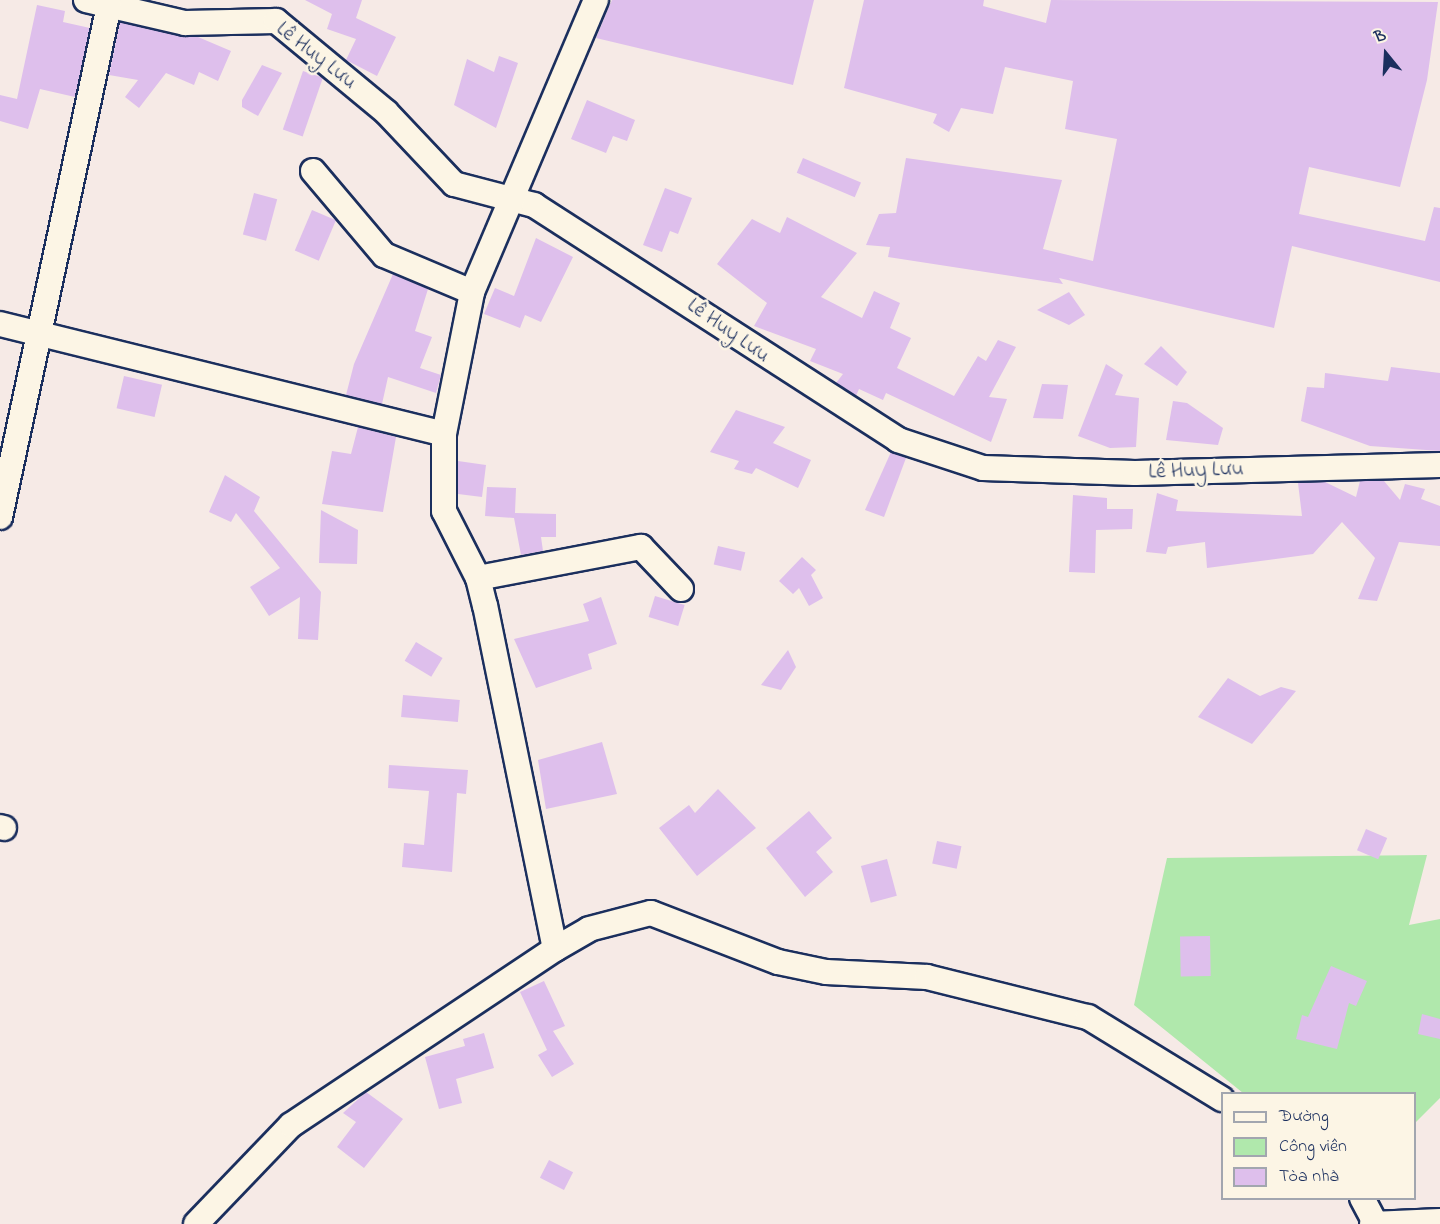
<!DOCTYPE html>
<html>
<head>
<meta charset="utf-8">
<style>
  body { margin:0 }
  #map { position:relative; width:1440px; height:1224px; overflow:hidden; background:#f6eae6; font-family:"Indie Flower",sans-serif }
  div>[style] { position:absolute }
  .green>* { inset:0; background:#b0e8ac }
  .building>* { inset:0; background:#debfec; transform-origin:0 0 }
  .roads { filter:drop-shadow(2px 0 #1b2f5e) drop-shadow(-2px 0 #1b2f5e) drop-shadow(0 2px #1b2f5e) drop-shadow(0 -2px #1b2f5e) }
  .minor>* { height:24px; margin:-12px; padding:0 12px; transform-origin:12px; border-radius:12px; background:#fcf5e5 }
  span { translate:-50% -50%; white-space:nowrap; text-align:center; line-height:1.15; -webkit-text-stroke:5px #fcf5e5; paint-order:stroke }
  .street-label { font-size:21px; color:#1b2f5e }
  .legend { position:absolute; left:1221px; top:1092px; width:195px; height:108px; box-sizing:border-box; background:#fcf5e5; border:2px solid #a2a6af; margin:0; padding:8px 10px; list-style:none; font-size:18px; color:#1b2f5e }
  .legend li { display:flex; align-items:center; gap:12px; height:30px }
  .legend b { width:30px; border:2px solid #a2a6af }
  .north { position:absolute; left:1356px; top:24px; width:60px; height:60px; -webkit-text-stroke:4px #fcf5e5; paint-order:stroke; rotate:342deg; font-size:16px; font-weight:700; line-height:24px; text-align:center; color:#1b2f5e }
  .north::after { content:''; display:block; margin:auto; width:21px; height:27px; background:#1b2f5e; clip-path:polygon(50% 0,100% 100%,50% 72%,0 100%) }
</style>
</head>
<body>
<div id="map">
  <div class="green">
    <i style="clip-path:polygon(1427px 855px,1409px 925px,1440px 919px,1440px 1098px,1415px 1123px,1414px 1094px,1243px 1093px,1134px 1005px,1167px 858px)"></i>
  </div>
  <div class="building">
    <i style="clip-path:polygon(305px 0,362px 0,356px 18px,396px 37px,377px 76px,346px 60px,356px 39px,327px 29px,332px 14px)"></i>
    <i style="clip-path:polygon(612px 0,814px 0,793px 85px,596px 38px)"></i>
    <i style="clip-path:polygon(864px 0,984px 0,983px 6px,1046px 23px,1051px 0,1438px 2px,1427px 80px,1400px 187px,1309px 167px,1299px 214px,1425px 241px,1434px 207px,1440px 208px,1440px 282px,1292px 246px,1274px 328px,1059px 278px,1063px 284px,888px 257px,890px 247px,866px 245px,879px 214px,896px 213px,906px 158px,1062px 180px,1043px 249px,1093px 261px,1117px 139px,1065px 129px,1073px 81px,1005px 67px,993px 114px,961px 108px,949px 132px,933px 123px,937px 114px,844px 88px)"></i>
    <i style="clip-path:polygon(37px 5px,65px 11px,63px 22px,90px 28px,75px 97px,40px 89px,28px 129px,0 121px,0 95px,17px 99px)"></i>
    <i style="clip-path:polygon(120px 22px,198px 37px,231px 51px,218px 81px,199px 72px,194px 85px,166px 73px,139px 108px,125px 97px,138px 80px,109px 75px)"></i>
    <i style="clip-path:polygon(499px 56px,518px 63px,496px 128px,454px 105px,467px 59px,494px 72px)"></i>
    <i style="clip-path:polygon(262px 65px,282px 73px,258px 116px,242px 107px,242px 100px)"></i>
    <i style="left:303px;top:71px;width:21px;height:62px;rotate:19deg"></i>
    <i style="clip-path:polygon(587px 100px,635px 120px,627px 141px,613px 136px,606px 153px,571px 139px)"></i>
    <i style="left:803px;top:158px;width:63px;height:16px;rotate:23deg"></i>
    <i style="clip-path:polygon(665px 188px,692px 198px,678px 234px,670px 231px,662px 252px,643px 245px)"></i>
    <i style="left:254px;top:193px;width:24px;height:43px;rotate:15deg"></i>
    <i style="left:312px;top:210px;width:26px;height:44px;rotate:23deg"></i>
    <i style="clip-path:polygon(787px 217px,857px 253px,821px 297px,862px 318px,874px 291px,900px 303px,890px 328px,911px 338px,897px 368px,954px 396px,978px 356px,986px 361px,998px 340px,1016px 347px,989px 397px,1007px 399px,991px 442px,886px 393px,883px 400px,859px 389px,856px 396px,836px 383px,843px 374px,810px 361px,816px 349px,754px 326px,767px 303px,717px 264px,752px 219px,780px 233px)"></i>
    <i style="clip-path:polygon(536px 238px,573px 257px,541px 322px,525px 315px,520px 328px,484px 314px,495px 288px,514px 296px)"></i>
    <i style="clip-path:polygon(393px 274px,428px 289px,415px 331px,432px 337px,420px 368px,441px 375px,436px 393px,388px 377px,382px 404px,346px 395px,354px 364px)"></i>
    <i style="clip-path:polygon(1069px 292px,1085px 315px,1069px 325px,1037px 310px)"></i>
    <i style="clip-path:polygon(1161px 346px,1187px 372px,1177px 386px,1144px 364px)"></i>
    <i style="clip-path:polygon(1106px 364px,1123px 375px,1115px 395px,1139px 398px,1136px 447px,1110px 448px,1078px 436px)"></i>
    <i style="clip-path:polygon(1391px 367px,1440px 373px,1440px 451px,1370px 446px,1301px 421px,1307px 387px,1324px 388px,1325px 373px,1388px 381px)"></i>
    <i style="left:124px;top:376px;width:39px;height:33px;rotate:13deg"></i>
    <i style="clip-path:polygon(1042px 384px,1068px 385px,1063px 419px,1033px 418px)"></i>
    <i style="clip-path:polygon(1173px 401px,1187px 403px,1223px 428px,1218px 445px,1166px 440px)"></i>
    <i style="clip-path:polygon(736px 410px,785px 427px,773px 443px,811px 460px,798px 488px,756px 468px,752px 474px,734px 469px,739px 461px,710px 452px)"></i>
    <i style="clip-path:polygon(358px 427px,396px 437px,383px 512px,322px 504px,332px 451px,351px 454px)"></i>
    <i style="clip-path:polygon(891px 452px,906px 458px,884px 517px,865px 510px)"></i>
    <i style="clip-path:polygon(458px 461px,486px 465px,482px 497px,458px 494px)"></i>
    <i style="clip-path:polygon(225px 475px,260px 497px,254px 511px,321px 592px,318px 640px,298px 639px,300px 597px,269px 616px,250px 587px,280px 568px,236px 513px,231px 522px,209px 512px)"></i>
    <i style="clip-path:polygon(1360px 481px,1384px 481px,1400px 500px,1405px 484px,1425px 489px,1421px 499px,1440px 506px,1440px 546px,1399px 542px,1377px 601px,1358px 599px,1375px 558px,1342px 522px,1313px 554px,1207px 568px,1205px 542px,1168px 547px,1166px 554px,1146px 552px,1157px 493px,1178px 500px,1176px 511px,1302px 516px,1298px 483px,1325px 482px,1356px 497px)"></i>
    <i style="clip-path:polygon(487px 487px,516px 488px,515px 513px,556px 514px,556px 537px,541px 537px,543px 551px,521px 555px,514px 518px,485px 516px)"></i>
    <i style="clip-path:polygon(1073px 495px,1107px 498px,1107px 509px,1133px 509px,1132px 529px,1096px 530px,1095px 573px,1069px 572px)"></i>
    <i style="clip-path:polygon(321px 510px,358px 530px,357px 564px,319px 563px)"></i>
    <i style="left:718px;top:546px;width:28px;height:19px;rotate:13deg"></i>
    <i style="clip-path:polygon(802px 557px,816px 570px,811px 575px,823px 598px,809px 606px,799px 588px,793px 594px,779px 581px)"></i>
    <i style="left:655px;top:596px;width:31px;height:22px;rotate:17deg"></i>
    <i style="clip-path:polygon(601px 597px,617px 644px,588px 654px,592px 669px,536px 688px,514px 639px,589px 621px,583px 604px)"></i>
    <i style="left:416px;top:642px;width:31px;height:22px;rotate:31deg"></i>
    <i style="clip-path:polygon(788px 650px,796px 667px,781px 690px,761px 685px)"></i>
    <i style="clip-path:polygon(1228px 678px,1260px 696px,1281px 687px,1296px 691px,1252px 744px,1198px 717px)"></i>
    <i style="left:403px;top:695px;width:57px;height:22px;rotate:5deg"></i>
    <i style="clip-path:polygon(602px 742px,617px 794px,546px 809px,538px 760px)"></i>
    <i style="clip-path:polygon(389px 765px,468px 770px,466px 794px,457px 793px,452px 872px,402px 867px,404px 843px,424px 845px,429px 791px,388px 788px)"></i>
    <i style="clip-path:polygon(718px 789px,756px 828px,697px 876px,659px 828px,689px 805px,695px 813px)"></i>
    <i style="clip-path:polygon(809px 811px,832px 838px,816px 852px,833px 872px,805px 897px,766px 848px)"></i>
    <i style="left:1366px;top:829px;width:23px;height:23px;rotate:23deg"></i>
    <i style="left:937px;top:841px;width:25px;height:23px;rotate:12deg"></i>
    <i style="left:887px;top:859px;width:38px;height:27px;rotate:75deg"></i>
    <i style="left:1210px;top:936px;width:40px;height:30px;rotate:89deg"></i>
    <i style="clip-path:polygon(1331px 966px,1367px 981px,1356px 1006px,1349px 1003px,1337px 1049px,1296px 1039px,1302px 1015px,1308px 1017px)"></i>
    <i style="clip-path:polygon(544px 981px,565px 1026px,553px 1031px,574px 1064px,552px 1077px,538px 1055px,547px 1050px,520px 992px)"></i>
    <i style="clip-path:polygon(1422px 1014px,1440px 1019px,1440px 1039px,1418px 1034px)"></i>
    <i style="clip-path:polygon(484px 1033px,494px 1068px,456px 1079px,462px 1103px,439px 1109px,425px 1057px,465px 1046px,463px 1039px)"></i>
    <i style="clip-path:polygon(366px 1092px,403px 1119px,364px 1168px,337px 1147px,356px 1122px,343px 1113px)"></i>
    <i style="left:549px;top:1160px;width:27px;height:20px;rotate:27deg"></i>
  </div>
  <div class="roads">
    <div class="minor">
      <i style="left:86px;top:0;width:102px;rotate:13.1deg"></i>
      <i style="left:185px;top:23px;width:91px;rotate:-1.3deg"></i>
      <i style="left:276px;top:21px;width:143px;rotate:39.6deg"></i>
      <i style="left:386px;top:112px;width:99px;rotate:46.6deg"></i>
      <i style="left:454px;top:184px;width:83px;rotate:14.7deg"></i>
      <i style="left:534px;top:205px;width:433px;rotate:32.8deg"></i>
      <i style="left:898px;top:440px;width:89px;rotate:18.2deg"></i>
      <i style="left:983px;top:468px;width:152px;rotate:1.9deg"></i>
      <i style="left:1135px;top:473px;width:305px;rotate:-1.5deg"></i>
      <i style="left:472px;top:292px;width:317px;rotate:-67deg"></i>
      <i style="left:0;top:324px;width:457px;rotate:13.9deg"></i>
      <i style="left:0;top:517px;width:523px;rotate:-77.98deg"></i>
      <i style="left:478px;top:578px;width:166px;rotate:-10.8deg"></i>
      <i style="left:641px;top:547px;width:58px;rotate:46.4deg"></i>
      <i style="left:0;top:827px;width:4px;rotate:14deg"></i>
      <i style="left:555px;top:949px;width:39px;rotate:-30deg"></i>
      <i style="left:589px;top:929px;width:64px;rotate:-14.5deg"></i>
      <i style="left:651px;top:913px;width:136px;rotate:21.1deg"></i>
      <i style="left:778px;top:962px;width:49px;rotate:11.8deg"></i>
      <i style="left:826px;top:972px;width:101px;rotate:2.8deg"></i>
      <i style="left:927px;top:977px;width:166px;rotate:14deg"></i>
      <i style="left:1088px;top:1017px;width:157px;rotate:31.5deg"></i>
      <i style="left:1362px;top:1198px;width:27px;rotate:62deg"></i>
      <i style="left:196px;top:1224px;width:137px;rotate:-46.2deg"></i>
      <i style="left:291px;top:1125px;width:317px;rotate:-33.7deg"></i>
      <i style="left:555px;top:949px;width:350px;rotate:-101.5deg"></i>
      <i style="left:485px;top:606px;width:29px;rotate:-104deg"></i>
      <i style="left:478px;top:578px;width:75px;rotate:-116.9deg"></i>
      <i style="left:444px;top:511px;width:77px;rotate:-90deg"></i>
      <i style="left:444px;top:434px;width:145px;rotate:-78.8deg"></i>
      <i style="left:472px;top:292px;width:95px;rotate:-157.2deg"></i>
      <i style="left:384px;top:255px;width:110px;rotate:-130.2deg"></i>
      <i style="left:1372px;top:1224px;width:68px;rotate:-2.5deg"></i>
    </div>
  </div>
  <div class="street-label">
    <span style="left:316px;top:56px;rotate:38deg">Lê Huy Lưu</span>
    <span style="left:728px;top:331px;rotate:35deg">Lê Huy Lưu</span>
    <span style="left:1196px;top:471px;rotate:-2deg">Lê Huy Lưu</span>
  </div>
  <ul class="legend">
  <li><b style="height:8px;background:#fcf5e5"></b>Đường</li>
  <li><b style="height:16px;background:#b0e8ac"></b>Công viên</li>
  <li><b style="height:16px;background:#debfec"></b>Tòa nhà</li>
  </ul>
  <div class="north">B</div>
</div>
</body>
</html>
